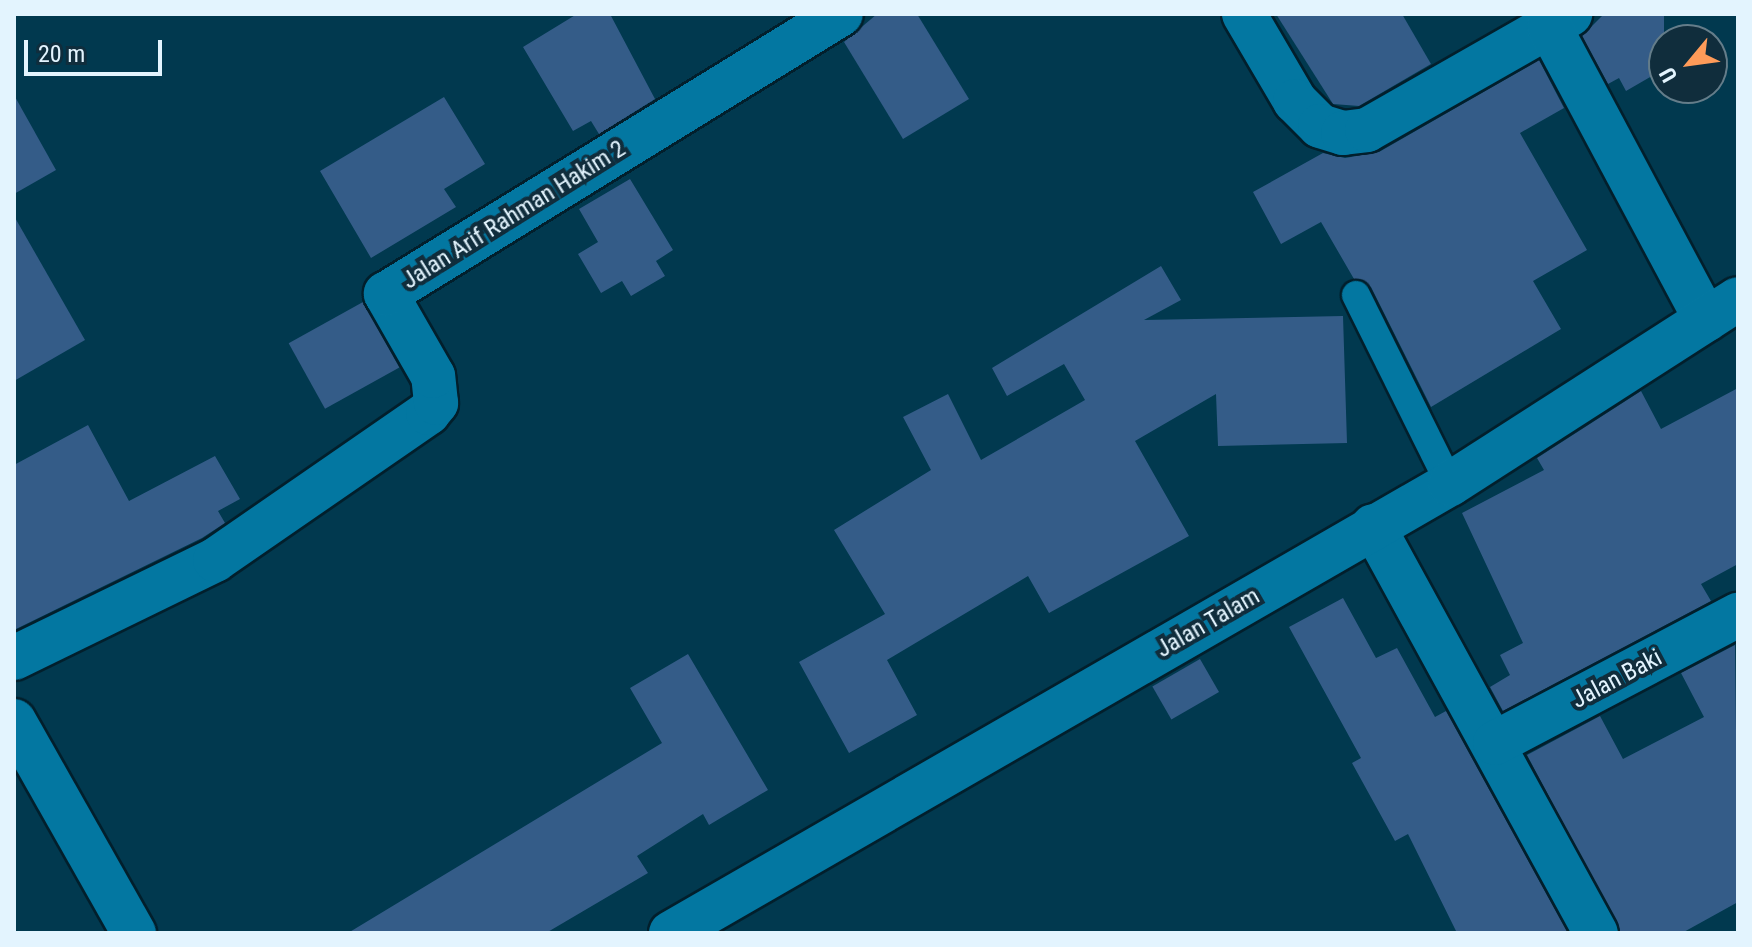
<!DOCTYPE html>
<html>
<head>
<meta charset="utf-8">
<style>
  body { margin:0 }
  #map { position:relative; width:1752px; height:947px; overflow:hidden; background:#01394f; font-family:"Roboto Condensed",sans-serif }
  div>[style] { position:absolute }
  .building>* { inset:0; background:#345c88; transform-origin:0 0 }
  .roads { filter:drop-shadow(2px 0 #021f2c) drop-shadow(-2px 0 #021f2c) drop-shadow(0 2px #021f2c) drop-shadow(0 -2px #021f2c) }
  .lane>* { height:28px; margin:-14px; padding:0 14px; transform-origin:14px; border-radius:14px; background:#0377a1 }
  .street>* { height:44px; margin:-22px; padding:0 22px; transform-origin:22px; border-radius:22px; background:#0377a1 }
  span { translate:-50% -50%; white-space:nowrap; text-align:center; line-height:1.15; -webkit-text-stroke:8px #102d3c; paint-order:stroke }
  .street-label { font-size:24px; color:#e3f4fe }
  .frame { position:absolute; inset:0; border:16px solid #e3f4fe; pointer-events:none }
  .north { position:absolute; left:1648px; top:24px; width:80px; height:80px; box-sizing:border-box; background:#102d3c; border:2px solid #647d8a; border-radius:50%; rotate:241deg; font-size:22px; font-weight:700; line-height:32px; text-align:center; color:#e3f4fe }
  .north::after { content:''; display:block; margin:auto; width:28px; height:36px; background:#fe9b59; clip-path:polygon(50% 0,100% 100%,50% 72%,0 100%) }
  .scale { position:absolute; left:24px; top:40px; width:138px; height:36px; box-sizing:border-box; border:4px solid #e3f4fe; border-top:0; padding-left:10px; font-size:24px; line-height:28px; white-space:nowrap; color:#e3f4fe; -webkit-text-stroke:6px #102d3c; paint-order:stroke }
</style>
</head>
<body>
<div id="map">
  <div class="building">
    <i style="clip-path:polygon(577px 14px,610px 14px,655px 99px,599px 134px,591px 121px,573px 131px,523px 47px)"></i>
    <i style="clip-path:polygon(877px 14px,917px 14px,969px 99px,903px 139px,844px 42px)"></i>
    <i style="clip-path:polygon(1276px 14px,1402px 14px,1431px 64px,1359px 106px,1333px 104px)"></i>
    <i style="clip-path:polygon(1604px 14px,1664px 14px,1664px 69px,1626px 91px,1619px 78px,1608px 84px,1582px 36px)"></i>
    <i style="clip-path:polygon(1539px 60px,1564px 108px,1520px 133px,1587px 250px,1533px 281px,1561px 329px,1431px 407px,1371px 287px,1354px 279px,1321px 222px,1281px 244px,1253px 192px,1323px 153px,1345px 158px,1379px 152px)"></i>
    <i style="clip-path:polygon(14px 95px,56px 170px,14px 194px)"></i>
    <i style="clip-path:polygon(444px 97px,485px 164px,444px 189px,456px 207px,371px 258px,320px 171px)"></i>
    <i style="clip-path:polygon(630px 179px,673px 250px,656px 261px,665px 276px,631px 296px,622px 281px,601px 293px,578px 254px,598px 242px,579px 209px)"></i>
    <i style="clip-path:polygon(14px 216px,85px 340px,14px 381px)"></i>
    <i style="clip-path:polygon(1161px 266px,1181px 300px,1144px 320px,1343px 316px,1347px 443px,1218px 446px,1216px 394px,1135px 441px,1189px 536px,1049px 613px,1028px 576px,887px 660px,917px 715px,849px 753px,799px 662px,885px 614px,834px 530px,931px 470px,903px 417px,948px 394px,981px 460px,1085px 400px,1064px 364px,1007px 396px,992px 368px)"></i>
    <i style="left:363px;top:302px;width:75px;height:85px;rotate:61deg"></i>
    <i style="clip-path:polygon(1738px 388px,1738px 564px,1701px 584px,1711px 601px,1503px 711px,1490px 687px,1510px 675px,1500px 655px,1523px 643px,1462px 513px,1544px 470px,1537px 458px,1641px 391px,1661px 429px)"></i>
    <i style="clip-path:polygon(88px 425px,129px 501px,215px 456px,240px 499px,218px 511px,225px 523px,202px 538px,14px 630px,14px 465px)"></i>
    <i style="clip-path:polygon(1343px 598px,1376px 658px,1397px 648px,1435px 717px,1446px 711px,1568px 933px,1457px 933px,1408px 834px,1395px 841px,1352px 763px,1361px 758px,1289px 627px)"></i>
    <i style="clip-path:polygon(1735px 645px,1738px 902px,1682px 933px,1621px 933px,1527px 755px,1600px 716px,1623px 759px,1704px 717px,1681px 673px)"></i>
    <i style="clip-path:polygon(688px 654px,768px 790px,709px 825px,703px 814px,637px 856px,648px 873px,546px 933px,348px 933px,662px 743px,630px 688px)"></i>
    <i style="left:1200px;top:659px;width:38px;height:55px;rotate:60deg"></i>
  </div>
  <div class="roads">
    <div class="lane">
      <i style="left:1356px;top:295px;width:211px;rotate:63.6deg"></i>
    </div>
    <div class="street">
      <i style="left:1244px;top:14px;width:101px;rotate:59.6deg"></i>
      <i style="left:1295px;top:101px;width:35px;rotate:45deg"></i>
      <i style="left:1320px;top:126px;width:24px;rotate:17deg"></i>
      <i style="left:1343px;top:133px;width:24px;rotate:-7deg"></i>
      <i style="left:1367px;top:130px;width:234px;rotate:-29.7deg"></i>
      <i style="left:1549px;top:26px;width:333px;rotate:61.9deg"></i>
      <i style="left:1373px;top:526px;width:464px;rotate:61.3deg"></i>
      <i style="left:14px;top:658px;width:224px;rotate:-26deg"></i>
      <i style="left:215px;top:560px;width:259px;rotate:-34.6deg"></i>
      <i style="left:428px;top:413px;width:13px;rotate:-51deg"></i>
      <i style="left:436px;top:403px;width:27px;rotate:-96deg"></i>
      <i style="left:433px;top:376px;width:95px;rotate:-119.8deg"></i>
      <i style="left:386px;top:294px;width:534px;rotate:-31.61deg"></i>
      <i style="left:14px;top:721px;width:244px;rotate:60.5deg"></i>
      <i style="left:1495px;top:743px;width:275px;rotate:-27.8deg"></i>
      <i style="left:671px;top:933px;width:899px;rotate:-29.96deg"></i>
      <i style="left:1450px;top:484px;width:342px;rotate:-32.7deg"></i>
    </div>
  </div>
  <div class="street-label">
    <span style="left:514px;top:215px;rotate:-32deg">Jalan Arif Rahman Hakim 2</span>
    <span style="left:1208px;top:623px;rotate:-30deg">Jalan Talam</span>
    <span style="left:1617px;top:679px;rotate:-28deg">Jalan Baki</span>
  </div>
  <div class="frame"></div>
  <div class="north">U</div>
  <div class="scale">20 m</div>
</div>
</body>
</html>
